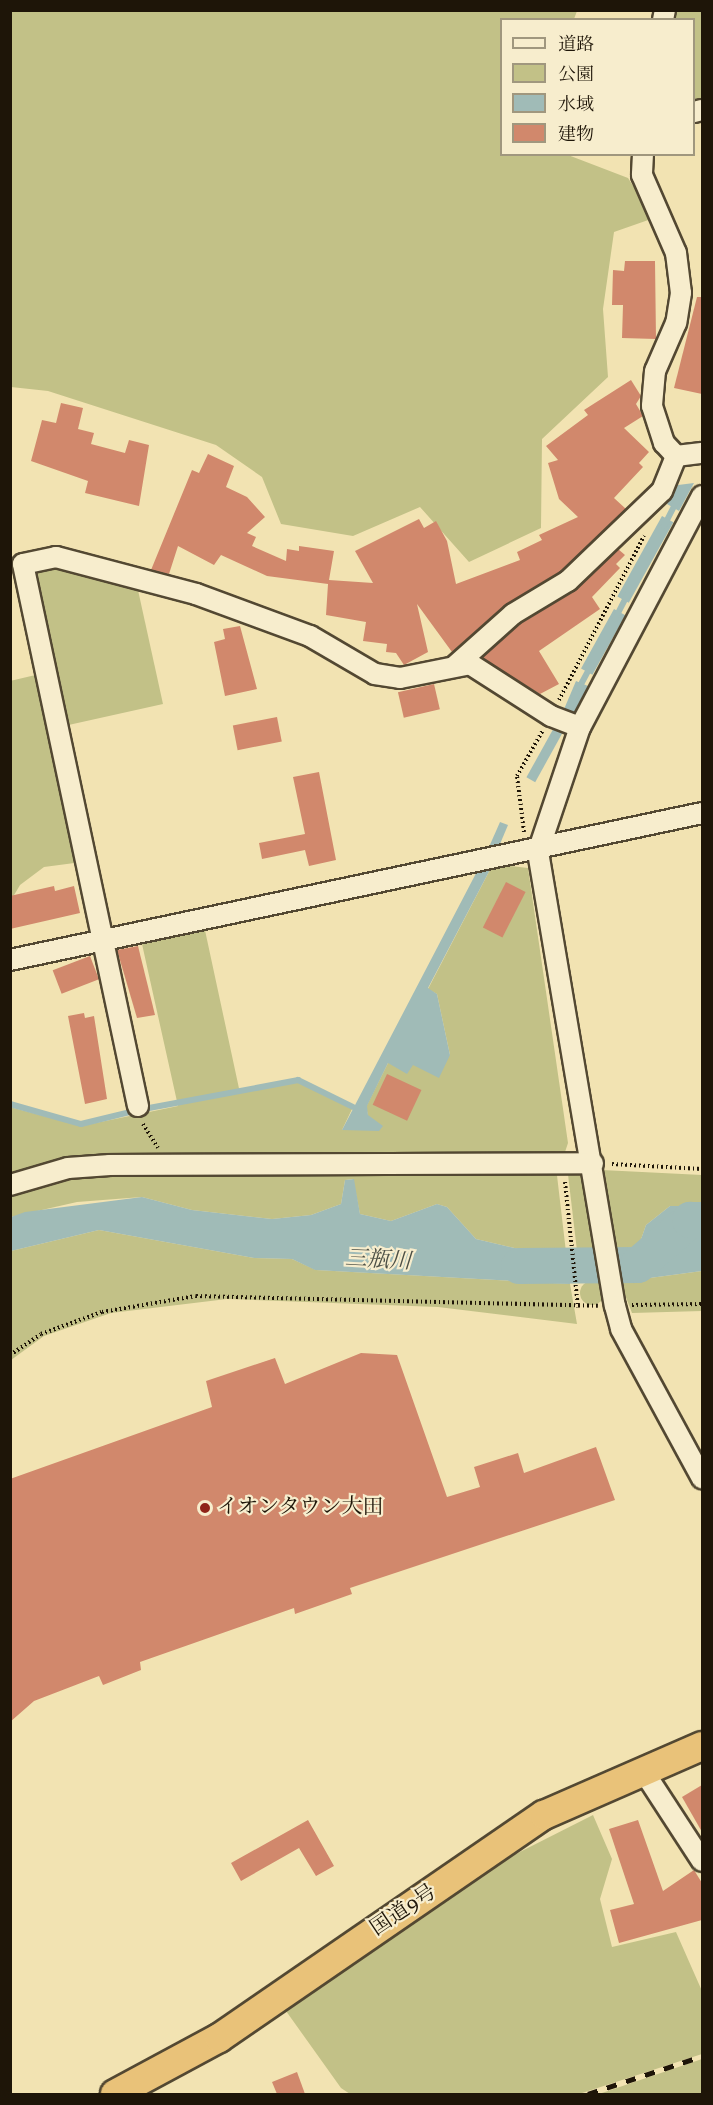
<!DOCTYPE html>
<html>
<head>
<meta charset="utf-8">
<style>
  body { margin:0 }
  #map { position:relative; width:713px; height:2105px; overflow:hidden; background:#f2e3b2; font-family:Vollkorn,"Noto Serif JP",serif }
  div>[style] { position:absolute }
  .green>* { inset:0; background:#c2c187 }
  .round { border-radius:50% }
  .water>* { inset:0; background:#a0bbb7; transform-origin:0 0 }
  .stream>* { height:6px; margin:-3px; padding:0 3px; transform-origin:3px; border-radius:3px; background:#a0bbb7 }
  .river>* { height:36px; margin:-18px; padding:0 18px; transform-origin:18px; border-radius:18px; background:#a0bbb7 }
  .building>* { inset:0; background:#d1886c; transform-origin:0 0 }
  .path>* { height:4px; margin-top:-2px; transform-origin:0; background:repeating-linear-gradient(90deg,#1e1508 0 1.5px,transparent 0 4.5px) }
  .roads { filter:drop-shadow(2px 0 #534832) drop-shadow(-2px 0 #534832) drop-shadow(0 2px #534832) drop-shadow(0 -2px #534832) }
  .minor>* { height:20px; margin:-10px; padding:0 10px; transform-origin:10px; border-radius:10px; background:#f7edcd }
  .highway>* { height:28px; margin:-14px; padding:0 14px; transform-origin:14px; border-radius:14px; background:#e9c279 }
  .rail>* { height:4.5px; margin-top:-2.25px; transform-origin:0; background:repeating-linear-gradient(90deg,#1e1508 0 10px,transparent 0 20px) }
  .dots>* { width:16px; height:16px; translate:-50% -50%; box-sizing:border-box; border:3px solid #f7edcd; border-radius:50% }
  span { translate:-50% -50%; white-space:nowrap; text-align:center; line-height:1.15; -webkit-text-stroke:4.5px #f7edcd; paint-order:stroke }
  .poi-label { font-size:21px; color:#1e1508 }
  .left { translate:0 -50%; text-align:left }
  .street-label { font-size:21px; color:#1e1508 }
  .water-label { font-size:22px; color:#4c4f45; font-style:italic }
  .frame { position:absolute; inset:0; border:12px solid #1e1508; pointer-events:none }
  .legend { position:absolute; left:500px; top:18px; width:195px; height:138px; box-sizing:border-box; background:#f7edcd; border:2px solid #a0977e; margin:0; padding:8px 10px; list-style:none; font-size:18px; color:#1e1508 }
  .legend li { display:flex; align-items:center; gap:12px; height:30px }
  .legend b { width:30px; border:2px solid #a0977e }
</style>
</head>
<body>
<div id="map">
  <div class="green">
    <i style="clip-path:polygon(11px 11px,577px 11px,574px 19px,502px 20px,502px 154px,568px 155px,628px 178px,654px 218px,614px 232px,603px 309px,608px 377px,542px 439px,541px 528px,469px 562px,420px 507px,353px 536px,281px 524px,262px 477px,216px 445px,48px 391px,11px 387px)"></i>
    <i style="clip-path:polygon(675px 11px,702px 11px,702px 106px,694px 108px,694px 20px,673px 20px)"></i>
    <i style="clip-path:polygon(49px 562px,136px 581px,163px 704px,64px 726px,33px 565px)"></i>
    <i style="clip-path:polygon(44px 673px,82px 862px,44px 867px,20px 885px,10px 902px,10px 681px)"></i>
    <i style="clip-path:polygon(493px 864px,528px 868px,568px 1143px,563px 1158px,158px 1157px,11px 1180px,10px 1107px,81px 1126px,178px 1106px,140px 935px,203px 921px,240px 1093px,298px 1082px,352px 1109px,342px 1130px,368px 1115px,366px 1107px,388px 1063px,412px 1065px,450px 1055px,437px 994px,428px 989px)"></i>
    <i style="clip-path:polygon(567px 1166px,582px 1167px,595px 1249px,577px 1251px)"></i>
    <i style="clip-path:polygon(556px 1167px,566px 1252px,532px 1252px,476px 1239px,447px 1207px,437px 1204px,391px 1221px,360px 1214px,353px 1179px,345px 1180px,341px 1204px,311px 1215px,272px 1219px,192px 1210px,142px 1197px,77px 1202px,11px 1217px,11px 1192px,99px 1172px)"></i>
    <i style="clip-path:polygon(602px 1170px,702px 1175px,702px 1206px,670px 1206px,646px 1225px,639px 1245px,615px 1252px)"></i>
    <i style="clip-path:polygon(99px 1230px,254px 1258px,292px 1259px,316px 1270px,570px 1284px,577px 1324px,438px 1307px,227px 1299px,111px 1313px,44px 1336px,11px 1360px,11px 1251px)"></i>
    <i style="clip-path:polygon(702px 1271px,702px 1311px,632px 1313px,620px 1282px)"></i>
    <i class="round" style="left:580px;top:1281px;width:24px;height:24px"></i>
    <i style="clip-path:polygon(593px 1815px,612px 1859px,600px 1899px,612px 1947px,676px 1932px,702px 1991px,702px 2054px,579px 2094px,350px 2094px,341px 2088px,286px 2011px,506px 1859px)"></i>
    <i style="clip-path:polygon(702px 2059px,702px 2094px,599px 2094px)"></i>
  </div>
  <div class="water">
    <i style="clip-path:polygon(694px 483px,679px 511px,667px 504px,678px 485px)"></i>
    <i style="left:662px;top:516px;width:13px;height:92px;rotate:29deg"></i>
    <i style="left:614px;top:609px;width:13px;height:68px;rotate:29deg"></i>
    <i style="left:576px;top:681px;width:13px;height:31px;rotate:23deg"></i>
    <i style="left:556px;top:724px;width:10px;height:61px;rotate:29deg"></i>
    <i style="clip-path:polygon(500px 822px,508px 825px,500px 844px,489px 847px)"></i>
    <i style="clip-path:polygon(484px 858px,493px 864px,428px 988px,437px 994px,450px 1055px,439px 1078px,413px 1065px,407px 1074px,388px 1063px,367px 1106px,368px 1115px,383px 1126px,379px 1131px,342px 1130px)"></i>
    <i style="clip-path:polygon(354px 1179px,360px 1214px,391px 1221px,437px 1204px,447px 1207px,476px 1239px,532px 1252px,566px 1252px,570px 1284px,315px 1270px,292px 1259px,254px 1258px,99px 1230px,11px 1251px,11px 1217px,25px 1212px,142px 1197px,192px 1210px,272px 1219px,311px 1215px,341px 1204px,345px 1180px)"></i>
    <i style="clip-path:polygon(670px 1206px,702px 1206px,702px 1271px,620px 1282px,615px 1252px,639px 1245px,646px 1225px)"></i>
    <i style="clip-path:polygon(595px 1249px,600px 1283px,580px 1283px,577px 1251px)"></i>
  </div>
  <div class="stream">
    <i style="left:664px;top:526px;width:28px;rotate:-63deg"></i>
    <i style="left:615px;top:619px;width:28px;rotate:-63deg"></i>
    <i style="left:579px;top:688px;width:26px;rotate:-62deg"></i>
    <i style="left:10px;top:1104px;width:74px;rotate:15.7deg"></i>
    <i style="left:81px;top:1124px;width:50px;rotate:-13.8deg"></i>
    <i style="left:149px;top:1108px;width:152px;rotate:-10.6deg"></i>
    <i style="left:298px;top:1080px;width:61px;rotate:26.1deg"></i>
  </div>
  <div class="river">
    <i style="left:519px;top:1266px;width:119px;rotate:-0.5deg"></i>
    <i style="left:638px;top:1265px;width:69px;rotate:-40.9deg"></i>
    <i style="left:690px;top:1220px;width:12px"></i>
  </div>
  <div class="building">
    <i style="clip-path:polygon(625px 261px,655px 261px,656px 339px,622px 338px,623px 305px,612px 305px,613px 270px,624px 271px)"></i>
    <i style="clip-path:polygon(697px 297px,702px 297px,702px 394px,674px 388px)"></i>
    <i style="clip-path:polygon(631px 380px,641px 396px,636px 404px,643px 416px,624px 428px,649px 452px,639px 463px,643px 467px,614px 498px,626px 509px,561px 571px,505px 605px,452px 652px,417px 604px,428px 652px,404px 665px,396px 653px,386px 652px,387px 644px,363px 641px,366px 622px,326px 615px,328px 584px,267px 576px,221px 555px,214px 565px,178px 546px,169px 574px,151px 570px,192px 470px,199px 473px,208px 454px,234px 466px,226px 487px,247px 497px,265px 517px,247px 533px,256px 537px,252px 546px,286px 561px,287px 549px,299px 551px,299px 546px,334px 551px,329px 580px,373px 583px,355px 551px,419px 519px,424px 528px,436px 521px,447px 541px,456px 584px,520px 560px,517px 552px,542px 540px,539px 535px,578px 517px,559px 499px,548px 463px,558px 460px,546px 446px,588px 415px,584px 410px)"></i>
    <i style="clip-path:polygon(61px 403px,83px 408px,78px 429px,94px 433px,91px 444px,125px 453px,129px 440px,149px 445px,139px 506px,85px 493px,88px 481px,31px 461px,42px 420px,56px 423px)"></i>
    <i style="clip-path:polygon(618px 549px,625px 555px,616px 564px,620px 568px,592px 597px,600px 609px,539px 651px,559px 684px,540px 694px,482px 658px,520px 624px,576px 590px)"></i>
    <i style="clip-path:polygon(240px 626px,257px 689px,225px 696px,214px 642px,225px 639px,223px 629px)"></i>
    <i style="left:434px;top:684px;width:26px;height:37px;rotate:77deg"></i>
    <i style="left:277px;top:717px;width:25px;height:45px;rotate:79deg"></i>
    <i style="clip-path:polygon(319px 772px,336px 860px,309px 866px,305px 850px,262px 859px,259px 843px,305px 834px,293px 777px)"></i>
    <i style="left:506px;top:882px;width:22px;height:51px;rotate:27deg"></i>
    <i style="clip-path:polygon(54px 886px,55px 891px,74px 886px,80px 913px,10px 929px,10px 896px)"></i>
    <i style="clip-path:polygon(138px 946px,155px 1015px,137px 1018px,117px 950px)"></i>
    <i style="left:90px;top:956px;width:25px;height:40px;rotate:69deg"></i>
    <i style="clip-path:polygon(84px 1013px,85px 1018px,94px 1016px,107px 1099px,85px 1104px,68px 1016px)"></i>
    <i style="left:387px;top:1074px;width:38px;height:34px;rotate:25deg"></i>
    <i style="clip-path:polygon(361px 1353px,397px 1355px,447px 1497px,480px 1487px,474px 1467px,518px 1453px,524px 1473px,596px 1447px,615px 1500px,350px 1588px,352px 1594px,295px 1614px,294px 1608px,140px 1662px,141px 1670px,103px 1685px,99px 1676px,34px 1701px,10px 1722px,10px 1479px,212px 1407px,206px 1381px,275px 1358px,285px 1384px)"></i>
    <i style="clip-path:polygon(702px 1785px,702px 1832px,682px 1797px)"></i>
    <i style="clip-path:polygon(308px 1820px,334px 1866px,316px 1876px,299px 1848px,241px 1881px,231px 1863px)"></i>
    <i style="clip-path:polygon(638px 1820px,663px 1891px,694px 1870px,702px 1883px,702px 1920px,619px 1943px,610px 1910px,634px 1904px,609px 1829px)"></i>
    <i style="clip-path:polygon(297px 2072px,305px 2094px,277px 2094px,272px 2082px)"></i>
  </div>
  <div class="path">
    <i style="left:559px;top:700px;width:185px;rotate:-62.6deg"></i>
    <i style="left:524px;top:832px;width:56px;rotate:-97.1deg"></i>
    <i style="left:517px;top:776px;width:53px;rotate:-60.5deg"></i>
    <i style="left:143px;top:1124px;width:28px;rotate:58deg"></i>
    <i style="left:612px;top:1164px;width:90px;rotate:3.2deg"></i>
    <i style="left:565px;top:1182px;width:126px;rotate:84.1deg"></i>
    <i style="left:632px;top:1305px;width:70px;rotate:-0.8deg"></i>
    <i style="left:10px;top:1355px;width:37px;rotate:-34deg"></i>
    <i style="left:41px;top:1334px;width:65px;rotate:-19.8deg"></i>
    <i style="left:102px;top:1312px;width:95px;rotate:-9.7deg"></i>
    <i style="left:196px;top:1296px;width:402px;rotate:1.4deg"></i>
  </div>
  <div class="roads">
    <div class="minor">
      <i style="left:663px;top:20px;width:10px;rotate:-79deg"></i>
      <i style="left:694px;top:112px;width:8px;rotate:-14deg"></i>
      <i style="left:643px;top:154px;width:21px;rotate:93deg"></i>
      <i style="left:642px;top:175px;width:85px;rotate:66.4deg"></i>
      <i style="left:676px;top:253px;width:40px;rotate:82.9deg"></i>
      <i style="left:681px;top:293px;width:30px;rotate:99deg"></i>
      <i style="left:676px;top:323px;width:52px;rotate:113.6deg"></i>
      <i style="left:655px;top:371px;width:35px;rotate:95deg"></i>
      <i style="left:652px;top:406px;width:39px;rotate:72deg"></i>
      <i style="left:664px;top:443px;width:18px;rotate:47deg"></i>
      <i style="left:676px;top:456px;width:26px;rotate:-7deg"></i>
      <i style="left:702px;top:496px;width:261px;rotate:117.8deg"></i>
      <i style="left:580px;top:727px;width:132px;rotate:108.6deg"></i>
      <i style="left:538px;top:852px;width:460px;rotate:80.4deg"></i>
      <i style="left:615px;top:1306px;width:24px;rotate:75deg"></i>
      <i style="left:621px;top:1329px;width:170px;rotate:61.5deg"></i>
      <i style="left:456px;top:665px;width:76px;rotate:-41.8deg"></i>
      <i style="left:513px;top:614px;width:64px;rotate:-31deg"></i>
      <i style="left:568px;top:581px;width:130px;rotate:-43.8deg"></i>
      <i style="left:662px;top:491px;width:38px;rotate:-68deg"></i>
      <i style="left:10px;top:960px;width:707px;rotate:-11.99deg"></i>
      <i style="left:138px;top:1106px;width:554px;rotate:-101.98deg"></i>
      <i style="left:23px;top:564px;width:34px;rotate:-12deg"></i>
      <i style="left:56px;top:557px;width:145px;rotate:14.8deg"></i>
      <i style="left:196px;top:594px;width:121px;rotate:20.2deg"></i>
      <i style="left:310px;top:636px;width:75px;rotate:30.3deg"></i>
      <i style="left:375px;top:674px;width:25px;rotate:9deg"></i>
      <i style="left:400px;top:678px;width:71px;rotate:-11.3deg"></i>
      <i style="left:470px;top:664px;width:96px;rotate:32.7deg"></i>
      <i style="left:551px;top:716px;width:31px;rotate:21deg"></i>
      <i style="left:10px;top:1185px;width:60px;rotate:-16.3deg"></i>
      <i style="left:68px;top:1168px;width:42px;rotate:-4.1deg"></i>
      <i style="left:110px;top:1165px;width:483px;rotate:-0.2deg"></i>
      <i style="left:644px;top:1772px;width:106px;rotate:56.9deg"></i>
    </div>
    <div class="highway">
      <i style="left:115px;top:2094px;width:118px;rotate:-28.3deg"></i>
      <i style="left:219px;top:2038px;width:394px;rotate:-34.5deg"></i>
      <i style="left:544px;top:1815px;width:172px;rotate:-23.6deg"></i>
    </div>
  </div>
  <div class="rail">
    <i style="left:588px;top:2094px;width:120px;rotate:-18.4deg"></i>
  </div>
  <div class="dots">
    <i style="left:205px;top:1508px;background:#8f2418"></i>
  </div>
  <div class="poi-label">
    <span class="left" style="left:217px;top:1508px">イオンタウン大田</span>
  </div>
  <div class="street-label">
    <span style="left:404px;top:1911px;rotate:-34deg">国道9号</span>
  </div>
  <div class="water-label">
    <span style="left:378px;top:1261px;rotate:3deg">三瓶川</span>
  </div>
  <div class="frame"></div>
  <ul class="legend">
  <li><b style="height:8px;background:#f7edcd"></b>道路</li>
  <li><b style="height:16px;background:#c2c187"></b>公園</li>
  <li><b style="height:16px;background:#a0bbb7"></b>水域</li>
  <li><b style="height:16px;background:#d1886c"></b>建物</li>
  </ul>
</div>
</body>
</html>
